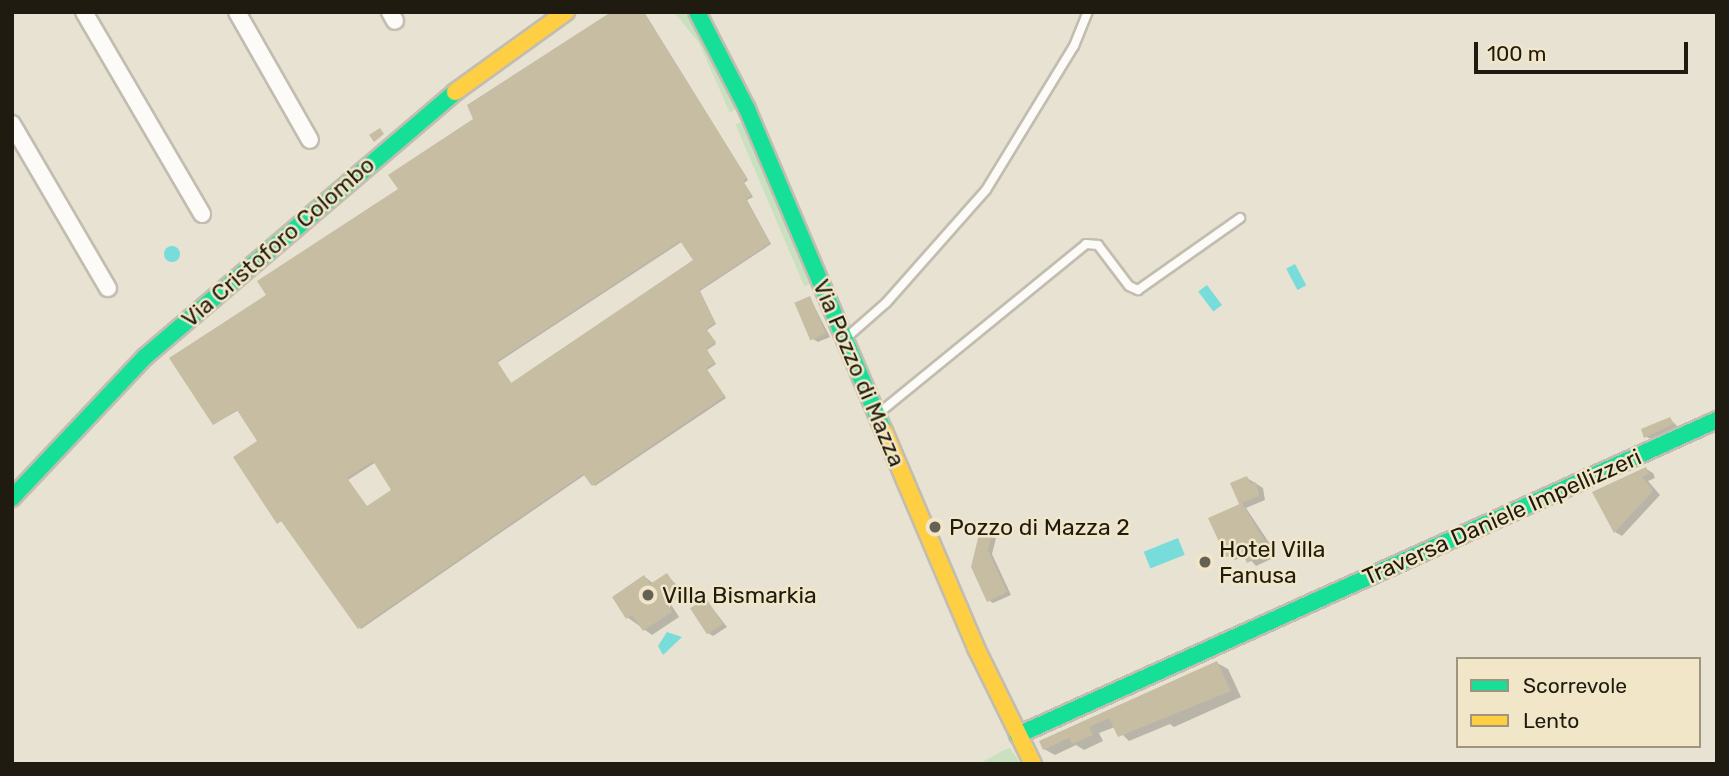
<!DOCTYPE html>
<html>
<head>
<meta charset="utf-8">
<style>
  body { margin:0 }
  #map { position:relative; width:1729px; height:776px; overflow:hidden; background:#e8e2d2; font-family:Rubik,sans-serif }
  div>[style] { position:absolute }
  .green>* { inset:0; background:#cae1c0; transform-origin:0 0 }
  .water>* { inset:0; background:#77dcda; transform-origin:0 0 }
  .round { border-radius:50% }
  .shadow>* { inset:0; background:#0003 }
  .building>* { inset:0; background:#c6bda3; transform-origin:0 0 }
  .roads { filter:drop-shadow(2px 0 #c2bdb0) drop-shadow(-2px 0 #c2bdb0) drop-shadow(0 2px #c2bdb0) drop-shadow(0 -2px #c2bdb0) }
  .lane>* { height:8px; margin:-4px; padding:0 4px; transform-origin:4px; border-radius:4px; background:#fcfbf8 }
  .street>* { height:16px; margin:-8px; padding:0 8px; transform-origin:8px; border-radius:8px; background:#fcfbf8 }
  .fast>* { height:16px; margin:-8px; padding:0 8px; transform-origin:8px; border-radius:8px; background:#16e098 }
  .slow>* { height:16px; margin:-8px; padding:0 8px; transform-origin:8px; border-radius:8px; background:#ffcf43 }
  .dots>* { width:19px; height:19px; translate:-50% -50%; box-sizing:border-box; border:4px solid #f2e6c8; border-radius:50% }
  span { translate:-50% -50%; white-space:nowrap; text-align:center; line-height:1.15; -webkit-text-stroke:5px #f2e6c8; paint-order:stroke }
  .street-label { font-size:23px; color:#1f1b10 }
  .poi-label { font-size:23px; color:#1f1b10 }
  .left { translate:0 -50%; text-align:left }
  .frame { position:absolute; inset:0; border:14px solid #1f1b10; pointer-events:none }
  .legend { position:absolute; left:1456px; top:657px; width:245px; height:91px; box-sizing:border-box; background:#f2e6c8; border:2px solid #9e957e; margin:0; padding:9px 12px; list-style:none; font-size:21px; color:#1f1b10 }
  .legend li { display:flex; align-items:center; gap:14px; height:35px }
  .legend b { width:35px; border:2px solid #9e957e }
  .scale { position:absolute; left:1474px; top:42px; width:214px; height:32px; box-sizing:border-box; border:4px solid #1f1b10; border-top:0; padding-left:9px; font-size:21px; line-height:24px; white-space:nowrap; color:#1f1b10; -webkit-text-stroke:5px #f2e6c8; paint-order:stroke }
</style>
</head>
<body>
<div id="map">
  <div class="green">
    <i style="clip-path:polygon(674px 12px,684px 12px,691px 20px,735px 109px,730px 113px,699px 43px)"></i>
    <i style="left:741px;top:122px;width:176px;height:6px;rotate:67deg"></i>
    <i style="clip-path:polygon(1010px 748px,1021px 764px,979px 764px,1004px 750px)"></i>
  </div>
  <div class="water">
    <i class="round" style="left:164px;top:246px;width:16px;height:16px"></i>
    <i style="left:1295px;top:264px;width:24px;height:10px;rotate:62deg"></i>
    <i style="left:1207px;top:285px;width:25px;height:11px;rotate:53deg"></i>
    <i style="left:1178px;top:538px;width:18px;height:37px;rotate:68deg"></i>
    <i style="clip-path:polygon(667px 632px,682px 637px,663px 655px,658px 646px)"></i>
  </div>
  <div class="shadow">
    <i style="clip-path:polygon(evenodd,644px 12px,748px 180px,744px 183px,753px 197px,747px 200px,771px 244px,700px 291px,716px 324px,707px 330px,716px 344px,707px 350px,716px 364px,707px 370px,726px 398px,595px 486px,586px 474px,361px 629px,284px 521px,278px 522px,259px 442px,239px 410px,214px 424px,269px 295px,400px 190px,644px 12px,683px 241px,696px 260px,512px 384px,497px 363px,683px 241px,644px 12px,376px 462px,393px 490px,368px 508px,348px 480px,376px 462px)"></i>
    <i style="clip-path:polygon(810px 298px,830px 337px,818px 342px,813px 339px)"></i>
    <i style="clip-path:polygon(1670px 419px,1678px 427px,1651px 439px,1645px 436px)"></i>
    <i style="clip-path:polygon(1646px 469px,1653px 473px,1655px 478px,1648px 481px,1660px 495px,1622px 536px,1615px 532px,1594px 493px)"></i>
    <i style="clip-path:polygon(1247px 478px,1263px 488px,1265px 500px,1246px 508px,1270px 544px,1265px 546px,1271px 559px,1256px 566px,1246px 555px,1235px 560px,1227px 556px)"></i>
    <i style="clip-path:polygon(980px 535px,996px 538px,992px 554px,1011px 595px,993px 603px,988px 600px)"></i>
    <i style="clip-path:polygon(667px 575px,684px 593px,670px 603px,679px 617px,652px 635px,627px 617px,645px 577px,654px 584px)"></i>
    <i style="clip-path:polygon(706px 600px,727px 627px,713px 636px,708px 633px)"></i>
    <i style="clip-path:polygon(1217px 663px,1228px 669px,1241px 697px,1174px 727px,1170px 724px,1129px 741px,1115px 727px,1099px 733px,1103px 741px,1084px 750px,1076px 745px,1055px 755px,1044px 749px)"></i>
  </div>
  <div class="building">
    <i style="clip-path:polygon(evenodd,611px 12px,644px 12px,747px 178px,743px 181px,752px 195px,746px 199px,770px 243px,699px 290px,715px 323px,706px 329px,716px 342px,706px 349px,715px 363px,706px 368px,725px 396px,592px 486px,583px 474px,358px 629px,281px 521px,277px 524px,233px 457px,257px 441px,237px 410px,213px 425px,169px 358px,266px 295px,257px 281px,398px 189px,388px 175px,473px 119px,467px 105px,611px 12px,680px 241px,693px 260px,511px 383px,497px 361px,680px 241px,611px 12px,373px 461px,391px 490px,367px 506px,347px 478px,373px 461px)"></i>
    <i style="clip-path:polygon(380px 128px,384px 134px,374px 142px,369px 135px)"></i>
    <i style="left:810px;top:296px;width:41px;height:17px;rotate:67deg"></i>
    <i style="clip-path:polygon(1670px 417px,1674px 424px,1644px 438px,1641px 429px)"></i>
    <i style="clip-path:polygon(1646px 467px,1649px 474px,1642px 477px,1653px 491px,1614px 533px,1592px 492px)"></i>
    <i style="clip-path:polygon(1247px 476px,1251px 484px,1256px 482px,1259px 496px,1239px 504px,1230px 483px)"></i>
    <i style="clip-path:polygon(1242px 503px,1264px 540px,1259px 542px,1265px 555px,1247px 563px,1241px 550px,1226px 557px,1208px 518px)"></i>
    <i style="clip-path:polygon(979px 534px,992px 534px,988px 550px,1007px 592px,987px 602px,971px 567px)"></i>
    <i style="clip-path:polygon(667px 573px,677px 588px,663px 598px,672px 612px,643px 631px,632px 615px,626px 619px,612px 597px,644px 575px,650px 584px)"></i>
    <i style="left:706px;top:598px;width:31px;height:19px;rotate:57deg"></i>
    <i style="clip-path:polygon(1217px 661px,1231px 691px,1118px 737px,1109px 718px,1089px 727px,1093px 735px,1072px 744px,1069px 738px,1043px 750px,1039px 741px)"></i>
  </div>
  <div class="roads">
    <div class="lane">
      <i style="left:846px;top:338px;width:53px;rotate:-41.2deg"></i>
      <i style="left:886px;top:303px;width:151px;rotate:-48.5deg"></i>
      <i style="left:986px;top:190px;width:169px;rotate:-58.6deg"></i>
      <i style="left:1074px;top:46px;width:37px;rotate:-68deg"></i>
      <i style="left:879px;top:413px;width:267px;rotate:-39.2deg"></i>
      <i style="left:1086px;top:244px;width:12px;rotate:5deg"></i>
      <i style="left:1098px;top:245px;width:51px;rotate:52.9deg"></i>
      <i style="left:1129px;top:286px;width:10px;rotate:24deg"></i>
      <i style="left:1138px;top:290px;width:125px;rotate:-35.2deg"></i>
    </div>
    <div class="street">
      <i style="left:84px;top:12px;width:234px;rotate:59.7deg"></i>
      <i style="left:237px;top:12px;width:147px;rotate:60.3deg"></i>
      <i style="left:390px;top:12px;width:10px;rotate:61deg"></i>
      <i style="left:12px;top:124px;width:190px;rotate:59.7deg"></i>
    </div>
    <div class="fast">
      <i style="left:697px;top:12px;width:109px;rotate:62.7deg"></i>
      <i style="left:747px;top:109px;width:350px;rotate:67deg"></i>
      <i style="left:12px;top:498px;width:194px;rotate:-46.7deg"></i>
      <i style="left:145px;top:357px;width:408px;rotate:-40.5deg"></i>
      <i style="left:1018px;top:735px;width:767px;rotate:-24.26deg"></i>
    </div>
    <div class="slow">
      <i style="left:455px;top:92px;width:137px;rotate:-35.8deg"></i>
      <i style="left:884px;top:431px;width:236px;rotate:67deg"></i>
      <i style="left:976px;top:648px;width:129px;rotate:63.8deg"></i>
    </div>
  </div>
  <div class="dots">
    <i style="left:935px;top:527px;background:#656154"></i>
    <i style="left:1205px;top:562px;background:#656154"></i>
    <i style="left:648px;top:595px;background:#656154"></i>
  </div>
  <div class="street-label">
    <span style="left:278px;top:242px;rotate:-41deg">Via Cristoforo Colombo</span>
    <span style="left:859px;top:373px;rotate:67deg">Via Pozzo di Mazza</span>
    <span style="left:1502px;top:517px;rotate:-24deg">Traversa Daniele Impellizzeri</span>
  </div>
  <div class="poi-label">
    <span class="left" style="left:949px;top:527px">Pozzo di Mazza 2</span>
    <span class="left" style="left:1219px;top:562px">Hotel Villa<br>Fanusa</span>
    <span class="left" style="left:662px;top:595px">Villa Bismarkia</span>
  </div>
  <div class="frame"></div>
  <ul class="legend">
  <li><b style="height:9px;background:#16e098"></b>Scorrevole</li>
  <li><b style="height:9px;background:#ffcf43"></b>Lento</li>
  </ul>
  <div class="scale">100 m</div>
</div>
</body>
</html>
